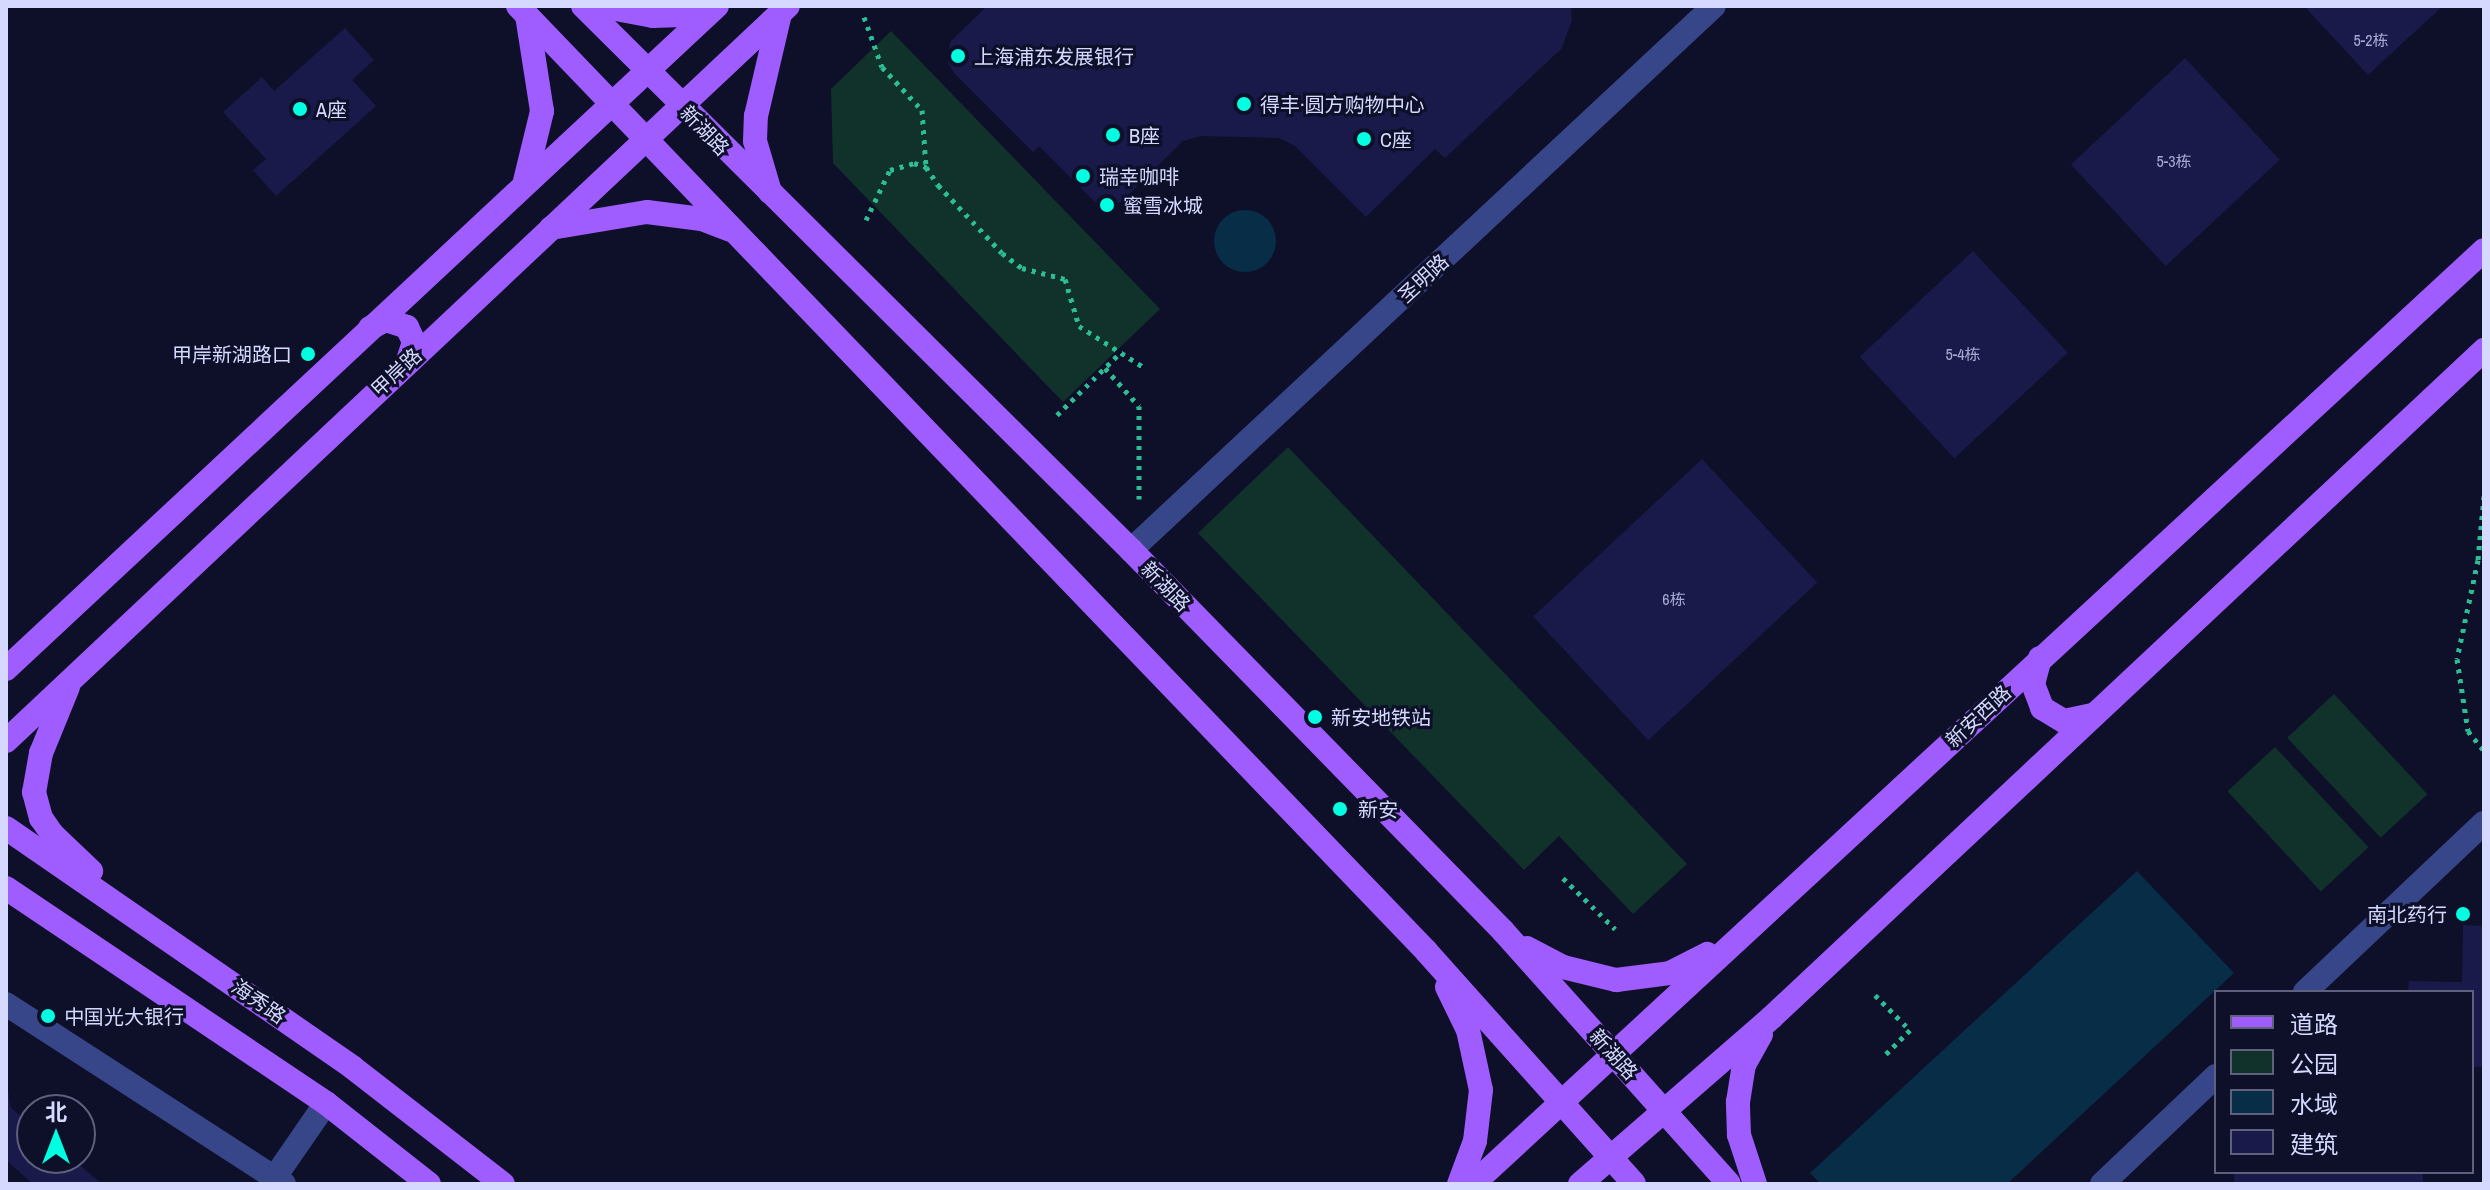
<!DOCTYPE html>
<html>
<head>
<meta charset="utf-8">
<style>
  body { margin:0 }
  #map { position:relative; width:2490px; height:1190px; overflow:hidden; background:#0e0f28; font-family:"Archivo Narrow","Noto Sans SC",sans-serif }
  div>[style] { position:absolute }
  .green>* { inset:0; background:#11322a; transform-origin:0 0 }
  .water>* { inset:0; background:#082d47 }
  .round { border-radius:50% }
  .building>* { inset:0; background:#191a49; transform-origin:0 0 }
  .path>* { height:5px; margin-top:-2.5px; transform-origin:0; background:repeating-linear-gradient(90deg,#2abe95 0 4px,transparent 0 10px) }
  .minor>* { height:24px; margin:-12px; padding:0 12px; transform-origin:12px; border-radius:12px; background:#374689 }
  .major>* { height:24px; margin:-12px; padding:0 12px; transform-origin:12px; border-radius:12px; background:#9f5cff }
  .dots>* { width:22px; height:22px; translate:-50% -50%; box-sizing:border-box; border:4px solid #0e0f28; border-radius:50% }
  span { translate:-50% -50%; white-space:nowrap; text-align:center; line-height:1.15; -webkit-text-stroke:6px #0e0f28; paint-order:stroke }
  .number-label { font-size:16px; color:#a6a9d2 }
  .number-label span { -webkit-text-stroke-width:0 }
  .poi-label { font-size:20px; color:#d5d9ff }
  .left { translate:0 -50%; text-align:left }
  .right { translate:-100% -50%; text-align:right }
  .street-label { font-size:20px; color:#d5d9ff }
  .frame { position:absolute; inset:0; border:8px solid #d5d9ff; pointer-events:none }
  .legend { position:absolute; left:2214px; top:990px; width:260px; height:184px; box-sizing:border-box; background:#0e0f28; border:2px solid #5e607e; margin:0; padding:10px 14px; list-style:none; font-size:24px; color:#d5d9ff }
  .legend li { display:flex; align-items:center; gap:16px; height:40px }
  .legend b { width:40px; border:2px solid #5e607e }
  .north { position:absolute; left:16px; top:1094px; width:80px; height:80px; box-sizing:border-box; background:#0e0f28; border:2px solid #5e607e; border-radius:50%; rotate:0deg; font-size:22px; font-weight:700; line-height:32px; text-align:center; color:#d5d9ff }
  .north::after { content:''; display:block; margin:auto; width:28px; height:36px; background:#01ffe1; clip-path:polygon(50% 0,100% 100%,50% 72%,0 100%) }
</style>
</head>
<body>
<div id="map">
  <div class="green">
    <i style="clip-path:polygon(891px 31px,1160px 309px,1063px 402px,833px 163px,831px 89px)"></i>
    <i style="clip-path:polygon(1288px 447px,1687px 864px,1633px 914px,1559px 836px,1524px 870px,1198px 533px)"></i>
    <i style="left:2334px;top:694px;width:137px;height:64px;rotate:47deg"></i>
    <i style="left:2275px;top:747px;width:137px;height:65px;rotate:47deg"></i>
  </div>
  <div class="water">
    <i class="round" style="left:1214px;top:210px;width:62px;height:62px"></i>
    <i style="clip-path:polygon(2137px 871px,2234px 973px,2007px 1184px,1821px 1184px,1810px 1173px)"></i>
  </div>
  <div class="building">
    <i style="clip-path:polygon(987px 6px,1571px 6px,1572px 20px,1562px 48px,1445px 158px,1435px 149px,1366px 217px,1295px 146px,1279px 138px,1201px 136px,1183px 141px,1108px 215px,1039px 146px,1033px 152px,954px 73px,948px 63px,950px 42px)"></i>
    <i style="clip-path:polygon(2304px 6px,2443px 6px,2368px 75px)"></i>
    <i style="clip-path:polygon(345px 28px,374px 60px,352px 80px,376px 106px,276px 196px,253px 170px,266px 159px,223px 112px,262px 77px,274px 91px)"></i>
    <i style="left:2185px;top:58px;width:139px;height:156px;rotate:47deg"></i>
    <i style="left:1973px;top:251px;width:139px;height:155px;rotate:47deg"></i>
    <i style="left:1702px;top:459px;width:169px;height:231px;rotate:47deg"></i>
    <i style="clip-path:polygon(2463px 925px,2484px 926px,2484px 1067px,2472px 1067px,2472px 992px,2408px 992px,2409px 981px,2462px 982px)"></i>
    <i style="clip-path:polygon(6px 1078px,11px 1108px,32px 1125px,32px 1158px,71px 1158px,102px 1184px,33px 1184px,6px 1160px)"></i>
    <i style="left:2234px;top:1172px;width:189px;height:12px"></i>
  </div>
  <div class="path">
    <i style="left:864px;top:17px;width:53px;rotate:70.2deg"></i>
    <i style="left:882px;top:67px;width:59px;rotate:47.1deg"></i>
    <i style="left:922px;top:110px;width:57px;rotate:86deg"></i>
    <i style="left:926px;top:167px;width:22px;rotate:56deg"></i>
    <i style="left:938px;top:185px;width:93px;rotate:46.7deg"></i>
    <i style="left:1002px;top:253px;width:25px;rotate:37deg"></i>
    <i style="left:1022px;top:268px;width:44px;rotate:14.3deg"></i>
    <i style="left:1065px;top:279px;width:49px;rotate:73.4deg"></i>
    <i style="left:1079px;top:326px;width:78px;rotate:32.5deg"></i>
    <i style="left:866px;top:220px;width:55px;rotate:-64.4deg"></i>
    <i style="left:890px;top:170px;width:25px;rotate:-16deg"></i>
    <i style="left:914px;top:163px;width:13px;rotate:18deg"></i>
    <i style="left:1105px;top:368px;width:51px;rotate:48.2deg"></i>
    <i style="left:1139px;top:406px;width:93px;rotate:90deg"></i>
    <i style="left:1057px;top:415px;width:88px;rotate:-44.5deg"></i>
    <i style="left:2484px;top:496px;width:64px;rotate:95.4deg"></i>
    <i style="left:2478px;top:560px;width:101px;rotate:102deg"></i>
    <i style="left:2457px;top:659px;width:73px;rotate:81.3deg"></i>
    <i style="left:2468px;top:731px;width:26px;rotate:51deg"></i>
    <i style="left:1563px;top:878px;width:73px;rotate:44.4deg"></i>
    <i style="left:1875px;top:995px;width:49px;rotate:45deg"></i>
    <i style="left:1910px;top:1030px;width:34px;rotate:135deg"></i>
  </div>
  <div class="minor">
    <i style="left:1131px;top:550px;width:797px;rotate:-43.02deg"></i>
    <i style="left:2305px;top:992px;width:246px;rotate:-43.4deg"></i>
    <i style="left:6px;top:1004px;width:331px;rotate:32.9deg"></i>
    <i style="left:275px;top:1177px;width:90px;rotate:-55.4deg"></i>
    <i style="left:2102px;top:1184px;width:157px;rotate:-43.5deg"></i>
  </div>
  <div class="major">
    <i style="left:518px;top:6px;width:1311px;rotate:46.14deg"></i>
    <i style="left:1426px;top:951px;width:312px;rotate:48.2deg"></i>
    <i style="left:583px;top:6px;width:772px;rotate:44.79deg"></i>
    <i style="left:1131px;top:550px;width:532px;rotate:45.68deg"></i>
    <i style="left:1503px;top:931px;width:339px;rotate:48.2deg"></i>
    <i style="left:600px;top:6px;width:54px;rotate:10.7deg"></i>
    <i style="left:653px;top:16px;width:29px;rotate:-2deg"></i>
    <i style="left:682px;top:15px;width:28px;rotate:-18deg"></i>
    <i style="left:525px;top:181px;width:72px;rotate:-76.3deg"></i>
    <i style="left:542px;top:111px;width:97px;rotate:-98.9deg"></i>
    <i style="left:770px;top:192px;width:53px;rotate:-106.4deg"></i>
    <i style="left:755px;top:141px;width:25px;rotate:-88deg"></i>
    <i style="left:756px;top:116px;width:105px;rotate:-76.8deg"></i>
    <i style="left:551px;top:228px;width:97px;rotate:-9.5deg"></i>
    <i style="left:647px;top:212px;width:55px;rotate:7.3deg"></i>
    <i style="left:702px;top:219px;width:30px;rotate:21deg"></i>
    <i style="left:370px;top:328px;width:18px;rotate:-27deg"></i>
    <i style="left:386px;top:320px;width:22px;rotate:18deg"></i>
    <i style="left:407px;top:327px;width:17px;rotate:65deg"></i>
    <i style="left:414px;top:342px;width:20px;rotate:108deg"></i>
    <i style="left:2040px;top:658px;width:27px;rotate:105deg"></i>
    <i style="left:2033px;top:684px;width:26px;rotate:69deg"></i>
    <i style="left:2042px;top:708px;width:26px;rotate:31deg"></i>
    <i style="left:2064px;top:721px;width:30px;rotate:-12deg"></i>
    <i style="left:6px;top:669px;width:972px;rotate:-43deg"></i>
    <i style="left:68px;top:687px;width:71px;rotate:112.2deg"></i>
    <i style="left:41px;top:753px;width:40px;rotate:100deg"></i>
    <i style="left:34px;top:792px;width:27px;rotate:75deg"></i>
    <i style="left:41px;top:818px;width:19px;rotate:55deg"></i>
    <i style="left:52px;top:834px;width:54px;rotate:43.5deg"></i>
    <i style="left:6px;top:741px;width:1073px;rotate:-43.23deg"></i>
    <i style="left:6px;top:828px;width:421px;rotate:34.6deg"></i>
    <i style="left:352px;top:1067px;width:191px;rotate:37.8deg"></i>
    <i style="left:6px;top:888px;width:386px;rotate:33.9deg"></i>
    <i style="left:326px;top:1103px;width:131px;rotate:38.2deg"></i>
    <i style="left:1527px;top:948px;width:41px;rotate:27.8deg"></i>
    <i style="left:1563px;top:967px;width:55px;rotate:13.8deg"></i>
    <i style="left:1616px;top:980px;width:54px;rotate:-7.4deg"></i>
    <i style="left:1670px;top:973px;width:42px;rotate:-27.2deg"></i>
    <i style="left:1447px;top:987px;width:48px;rotate:64deg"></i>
    <i style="left:1468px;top:1030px;width:61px;rotate:77.8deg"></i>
    <i style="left:1481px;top:1090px;width:51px;rotate:96.7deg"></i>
    <i style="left:1475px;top:1141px;width:46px;rotate:110.4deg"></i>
    <i style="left:1473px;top:1184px;width:1376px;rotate:-42.73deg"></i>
    <i style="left:1580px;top:1184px;width:254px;rotate:-41deg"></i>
    <i style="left:1772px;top:1017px;width:976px;rotate:-43.13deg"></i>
    <i style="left:1755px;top:1184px;width:52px;rotate:-108.1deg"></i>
    <i style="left:1739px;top:1135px;width:33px;rotate:-92deg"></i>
    <i style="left:1738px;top:1102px;width:37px;rotate:-81deg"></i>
    <i style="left:1744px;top:1065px;width:35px;rotate:-61deg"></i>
  </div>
  <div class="dots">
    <i style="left:958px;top:56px;background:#01ffe1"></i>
    <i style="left:1244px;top:104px;background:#01ffe1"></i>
    <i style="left:300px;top:109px;background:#01ffe1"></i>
    <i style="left:1113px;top:135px;background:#01ffe1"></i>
    <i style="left:1364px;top:139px;background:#01ffe1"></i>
    <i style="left:1083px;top:176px;background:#01ffe1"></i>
    <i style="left:1107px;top:205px;background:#01ffe1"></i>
    <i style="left:308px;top:354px;background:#01ffe1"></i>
    <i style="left:1315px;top:717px;background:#01ffe1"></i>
    <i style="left:1340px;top:809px;background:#01ffe1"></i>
    <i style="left:2463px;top:914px;background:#01ffe1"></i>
    <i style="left:48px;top:1016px;background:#01ffe1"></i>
  </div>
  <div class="number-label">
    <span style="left:2371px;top:40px">5-2栋</span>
    <span style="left:2174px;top:161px">5-3栋</span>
    <span style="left:1963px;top:354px">5-4栋</span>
    <span style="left:1674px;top:599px">6栋</span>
  </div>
  <div class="poi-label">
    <span class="left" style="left:974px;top:56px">上海浦东发展银行</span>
    <span class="left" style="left:1260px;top:104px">得丰·圆方购物中心</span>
    <span class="left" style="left:316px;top:109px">A座</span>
    <span class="left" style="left:1129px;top:135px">B座</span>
    <span class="left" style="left:1380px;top:139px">C座</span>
    <span class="left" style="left:1099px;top:176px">瑞幸咖啡</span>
    <span class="left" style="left:1123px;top:205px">蜜雪冰城</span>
    <span class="right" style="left:292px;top:354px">甲岸新湖路口</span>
    <span class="left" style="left:1331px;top:717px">新安地铁站</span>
    <span class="left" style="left:1358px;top:809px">新安</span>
    <span class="right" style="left:2447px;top:914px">南北药行</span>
    <span class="left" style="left:64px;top:1016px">中国光大银行</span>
  </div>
  <div class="street-label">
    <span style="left:705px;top:130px;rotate:46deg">新湖路</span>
    <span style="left:1423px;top:278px;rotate:-43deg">圣明路</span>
    <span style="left:396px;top:372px;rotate:-43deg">甲岸路</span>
    <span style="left:1166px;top:586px;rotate:46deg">新湖路</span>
    <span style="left:1978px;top:716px;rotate:-43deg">新安西路</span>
    <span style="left:259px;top:1001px;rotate:35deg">海秀路</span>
    <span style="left:1614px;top:1054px;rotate:48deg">新湖路</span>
  </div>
  <div class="frame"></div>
  <ul class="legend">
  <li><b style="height:10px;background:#9f5cff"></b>道路</li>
  <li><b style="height:22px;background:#11322a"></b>公园</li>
  <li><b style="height:22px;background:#082d47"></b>水域</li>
  <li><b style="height:22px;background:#191a49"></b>建筑</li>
  </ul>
  <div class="north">北</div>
</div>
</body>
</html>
